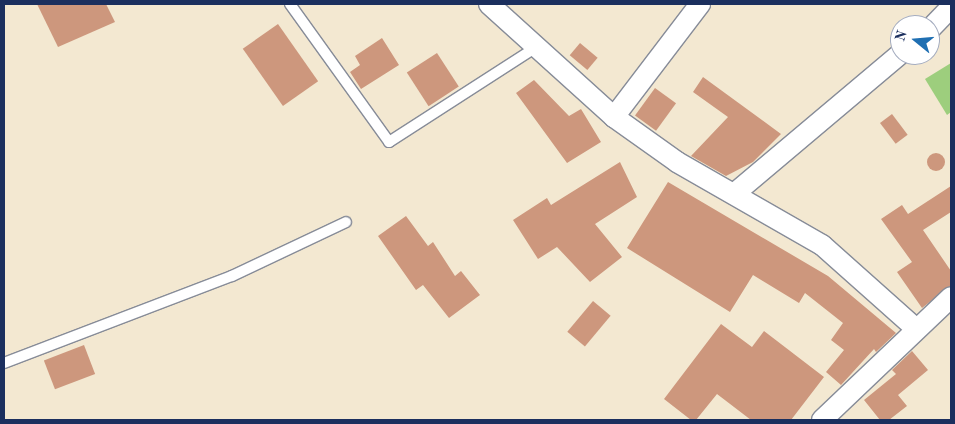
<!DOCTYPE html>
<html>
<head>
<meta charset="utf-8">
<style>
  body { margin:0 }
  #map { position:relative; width:955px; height:424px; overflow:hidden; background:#f3e8d1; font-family:"Old Standard TT",serif }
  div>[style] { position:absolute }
  .green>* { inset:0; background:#9dce7d }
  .building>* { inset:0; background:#cd977d; transform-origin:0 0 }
  .round { border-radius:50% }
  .roads { filter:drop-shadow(1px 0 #878c98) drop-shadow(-1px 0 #878c98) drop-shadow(0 1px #878c98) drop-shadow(0 -1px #878c98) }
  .service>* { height:10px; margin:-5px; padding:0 5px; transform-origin:5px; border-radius:5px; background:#fff }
  .minor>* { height:20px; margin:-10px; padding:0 10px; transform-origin:10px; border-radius:10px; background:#fff }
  span { translate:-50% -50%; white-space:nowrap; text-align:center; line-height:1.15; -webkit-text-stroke:4.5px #fff; paint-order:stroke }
  .frame { position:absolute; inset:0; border:5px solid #1b2f5e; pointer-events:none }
  .north { position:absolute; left:890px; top:15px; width:50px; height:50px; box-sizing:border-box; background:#fff; border:1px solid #a4acbf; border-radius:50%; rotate:287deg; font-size:14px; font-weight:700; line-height:20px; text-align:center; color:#1b2f5e }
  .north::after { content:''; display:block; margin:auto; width:18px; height:22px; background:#1f6fb2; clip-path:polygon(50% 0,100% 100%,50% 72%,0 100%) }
</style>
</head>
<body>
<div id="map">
  <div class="green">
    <i style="clip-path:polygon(951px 63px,951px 112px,947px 115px,925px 79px)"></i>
  </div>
  <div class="building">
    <i style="clip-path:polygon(37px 4px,106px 4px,115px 22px,58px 47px)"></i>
    <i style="left:278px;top:24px;width:70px;height:43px;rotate:55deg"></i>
    <i style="clip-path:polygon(382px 38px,399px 65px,361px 89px,350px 72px,360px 65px,355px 56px)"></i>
    <i style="left:580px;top:43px;width:23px;height:16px;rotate:40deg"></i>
    <i style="left:437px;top:53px;width:40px;height:36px;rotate:57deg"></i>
    <i style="clip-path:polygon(703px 77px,781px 134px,753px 162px,726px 176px,691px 156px,728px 117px,693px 92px)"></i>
    <i style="clip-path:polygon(534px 80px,569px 116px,581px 109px,601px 142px,567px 163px,516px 93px)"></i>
    <i style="left:655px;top:88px;width:26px;height:34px;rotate:36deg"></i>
    <i style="left:892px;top:114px;width:26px;height:15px;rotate:53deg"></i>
    <i class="round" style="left:927px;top:153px;width:18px;height:18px"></i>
    <i style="clip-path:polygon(620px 162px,637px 197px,595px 224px,622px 257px,590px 282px,557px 247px,538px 259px,513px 220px,547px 198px,551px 205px)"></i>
    <i style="clip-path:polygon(668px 182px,828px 276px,896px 333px,876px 352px,874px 349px,841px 385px,826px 372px,844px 350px,831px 340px,843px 323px,805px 293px,799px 303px,753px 275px,730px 312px,627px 248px)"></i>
    <i style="clip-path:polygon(951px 186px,951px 212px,923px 230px,951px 271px,951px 285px,922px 308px,897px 272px,912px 262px,881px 219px,902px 205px,908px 214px)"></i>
    <i style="clip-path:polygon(406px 216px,428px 246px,433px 242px,455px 276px,461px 271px,480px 295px,449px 318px,423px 285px,416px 290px,378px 236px)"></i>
    <i style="left:593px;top:301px;width:23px;height:40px;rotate:40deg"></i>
    <i style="clip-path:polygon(721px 324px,752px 347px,764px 331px,824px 377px,791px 420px,751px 420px,717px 394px,696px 420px,691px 420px,664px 399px)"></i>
    <i style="left:84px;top:345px;width:31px;height:43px;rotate:69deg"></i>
    <i style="clip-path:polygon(912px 351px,928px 370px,898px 395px,907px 406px,889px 420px,880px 420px,864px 400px,896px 374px,892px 370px)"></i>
  </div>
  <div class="roads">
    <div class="service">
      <i style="left:290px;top:4px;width:170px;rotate:54.3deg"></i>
      <i style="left:389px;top:142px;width:177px;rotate:-32.8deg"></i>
      <i style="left:4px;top:363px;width:244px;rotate:-20.9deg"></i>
      <i style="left:232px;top:276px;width:126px;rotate:-25.3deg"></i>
    </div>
    <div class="minor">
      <i style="left:489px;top:4px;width:169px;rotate:42.1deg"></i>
      <i style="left:614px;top:117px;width:77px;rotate:35.5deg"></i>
      <i style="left:677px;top:162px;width:167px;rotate:29.8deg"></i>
      <i style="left:822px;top:245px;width:125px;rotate:41.7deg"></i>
      <i style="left:930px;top:29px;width:30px;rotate:-46deg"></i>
      <i style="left:614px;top:117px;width:142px;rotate:-52.7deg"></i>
      <i style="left:734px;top:194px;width:217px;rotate:-40.1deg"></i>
      <i style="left:822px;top:420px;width:178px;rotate:-43.6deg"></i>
    </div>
  </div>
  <div class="frame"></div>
  <div class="north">N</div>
</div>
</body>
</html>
